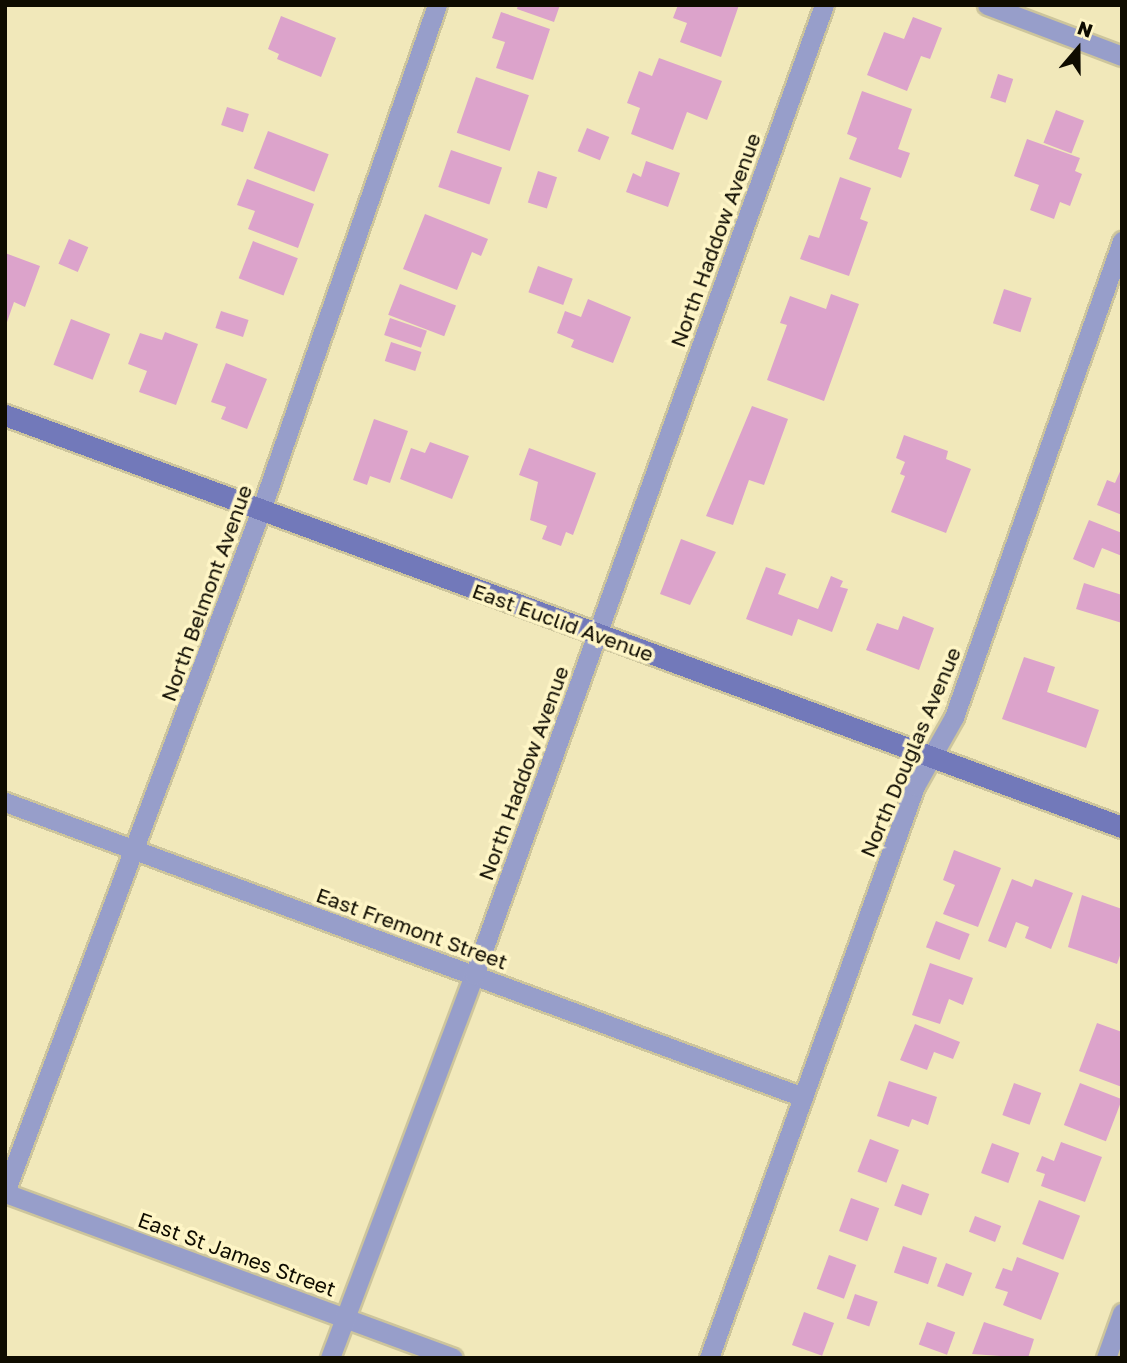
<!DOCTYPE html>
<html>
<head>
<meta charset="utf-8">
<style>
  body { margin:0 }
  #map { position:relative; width:1127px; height:1363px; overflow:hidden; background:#f1e8ba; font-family:"Golos Text",sans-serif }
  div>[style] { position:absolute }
  .building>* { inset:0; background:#dca3cb; transform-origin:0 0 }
  .roads { filter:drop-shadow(2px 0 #cdc59c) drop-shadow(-2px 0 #cdc59c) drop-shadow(0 2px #cdc59c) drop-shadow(0 -2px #cdc59c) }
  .street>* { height:19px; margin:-9.5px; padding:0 9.5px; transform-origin:9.5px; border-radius:9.5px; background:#979eca }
  .secondary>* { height:21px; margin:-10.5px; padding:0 10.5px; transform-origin:10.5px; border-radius:10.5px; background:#7279ba }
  span { translate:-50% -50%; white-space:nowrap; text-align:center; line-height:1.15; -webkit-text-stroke:7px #fef5c6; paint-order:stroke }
  .street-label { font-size:21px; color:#0f0c00 }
  .frame { position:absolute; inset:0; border:7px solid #0f0c00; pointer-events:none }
  .north { position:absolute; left:1043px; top:14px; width:70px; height:70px; -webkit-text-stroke:5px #fef5c6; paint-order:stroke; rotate:20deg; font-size:19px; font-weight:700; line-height:28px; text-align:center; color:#0f0c00 }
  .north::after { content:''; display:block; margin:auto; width:24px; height:32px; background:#0f0c00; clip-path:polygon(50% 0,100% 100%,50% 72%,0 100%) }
</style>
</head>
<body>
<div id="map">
  <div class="building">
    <i style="clip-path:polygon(518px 5px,560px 5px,554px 22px,517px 9px)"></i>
    <i style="clip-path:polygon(678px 5px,739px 5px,721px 57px,680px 42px,687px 23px,673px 18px)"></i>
    <i style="clip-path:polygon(501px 12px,550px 29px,533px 80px,496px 68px,505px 42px,492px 38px)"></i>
    <i style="clip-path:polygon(281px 16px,336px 38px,321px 77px,277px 59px,279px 54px,268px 49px)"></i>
    <i style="clip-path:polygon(913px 17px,942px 28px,930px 59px,921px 56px,907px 91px,867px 75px,884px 32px,904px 39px)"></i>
    <i style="clip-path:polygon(659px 58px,722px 81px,707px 120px,687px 112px,673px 150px,631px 134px,640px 108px,627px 103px,639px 71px,652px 76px)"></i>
    <i style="left:998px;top:74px;width:16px;height:25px;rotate:18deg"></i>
    <i style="left:476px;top:77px;width:56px;height:59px;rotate:19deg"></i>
    <i style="clip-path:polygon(862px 91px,912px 109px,898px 149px,910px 153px,901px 178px,849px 159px,857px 138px,847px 134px)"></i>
    <i style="left:227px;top:107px;width:23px;height:19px;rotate:18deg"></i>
    <i style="left:1056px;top:110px;width:30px;height:35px;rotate:21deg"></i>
    <i style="left:587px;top:128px;width:24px;height:25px;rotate:22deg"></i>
    <i style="left:268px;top:131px;width:65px;height:40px;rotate:21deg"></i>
    <i style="clip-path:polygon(1027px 139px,1080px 158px,1075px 171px,1082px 174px,1070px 206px,1060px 202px,1054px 219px,1030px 210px,1039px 185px,1014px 176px)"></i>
    <i style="left:451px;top:150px;width:54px;height:39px;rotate:19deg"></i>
    <i style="clip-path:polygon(646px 161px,680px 173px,668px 207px,626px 192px,633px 173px,641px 177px)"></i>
    <i style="left:538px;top:171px;width:20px;height:33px;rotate:18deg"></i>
    <i style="clip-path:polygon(840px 177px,871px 188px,860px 219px,868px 222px,849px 276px,800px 259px,809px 235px,819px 238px)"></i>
    <i style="clip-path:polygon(247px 179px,314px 204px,298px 248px,248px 229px,255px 211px,237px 205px)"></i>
    <i style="clip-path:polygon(425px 214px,488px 239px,481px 256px,472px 252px,457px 290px,403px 269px)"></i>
    <i style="left:69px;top:239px;width:21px;height:27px;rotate:23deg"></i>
    <i style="left:253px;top:241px;width:48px;height:40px;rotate:21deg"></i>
    <i style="clip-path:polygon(5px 253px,40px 266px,25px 307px,14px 302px,6px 325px)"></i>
    <i style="left:538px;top:266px;width:37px;height:28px;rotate:20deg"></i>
    <i style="left:400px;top:284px;width:60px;height:33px;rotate:21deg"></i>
    <i style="left:1004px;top:289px;width:29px;height:36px;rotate:18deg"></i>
    <i style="clip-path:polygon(831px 294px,859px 304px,824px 401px,767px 380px,787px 325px,780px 323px,790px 296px,826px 309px)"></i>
    <i style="clip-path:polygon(588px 299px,631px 317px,613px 363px,571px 347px,574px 340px,557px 333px,565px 311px,581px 317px)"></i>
    <i style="left:221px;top:311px;width:29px;height:18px;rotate:18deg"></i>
    <i style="left:390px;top:318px;width:39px;height:18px;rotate:19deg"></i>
    <i style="left:71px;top:319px;width:42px;height:49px;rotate:21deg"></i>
    <i style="clip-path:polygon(165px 332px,198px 344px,176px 405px,139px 392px,147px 371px,128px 364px,140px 333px,162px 340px)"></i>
    <i style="left:391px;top:342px;width:32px;height:20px;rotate:18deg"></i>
    <i style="clip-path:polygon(226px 363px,267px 379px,247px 429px,221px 419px,226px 407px,211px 402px)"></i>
    <i style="clip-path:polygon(752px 406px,788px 419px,764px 485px,749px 480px,733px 525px,706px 516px)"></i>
    <i style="clip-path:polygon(374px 419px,408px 431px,390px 483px,370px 476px,367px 485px,353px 480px)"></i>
    <i style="clip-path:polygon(904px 435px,948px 451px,946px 459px,971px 469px,946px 533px,891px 512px,905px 476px,900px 474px,905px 462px,896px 458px)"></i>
    <i style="clip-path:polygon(430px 442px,469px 456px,452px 499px,400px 479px,411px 448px,425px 453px)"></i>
    <i style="clip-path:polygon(529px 448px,596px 473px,573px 535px,566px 532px,561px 546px,542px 539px,547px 526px,530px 520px,538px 482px,519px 475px)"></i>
    <i style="clip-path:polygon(1122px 467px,1122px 515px,1097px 505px,1107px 480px,1115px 483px)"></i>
    <i style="clip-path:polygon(1089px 520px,1122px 533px,1122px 556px,1102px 548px,1094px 568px,1073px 559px)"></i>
    <i style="clip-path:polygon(681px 539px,716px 552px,690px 605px,660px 594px)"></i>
    <i style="clip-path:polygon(766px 567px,786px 574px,778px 594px,818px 609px,831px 576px,843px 581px,840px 587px,848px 589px,832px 632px,798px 619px,792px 636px,746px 619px)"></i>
    <i style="clip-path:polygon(1084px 583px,1122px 595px,1122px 623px,1076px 609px)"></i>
    <i style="clip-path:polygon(903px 616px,934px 628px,919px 670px,866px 650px,877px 623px,898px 630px)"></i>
    <i style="clip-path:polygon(1024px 657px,1055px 667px,1047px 692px,1099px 710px,1086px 748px,1002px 719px)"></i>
    <i style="clip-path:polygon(954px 850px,1001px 868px,978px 927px,943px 914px,955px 885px,943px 880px)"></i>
    <i style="clip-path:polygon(1012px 879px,1032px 887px,1035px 879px,1073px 893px,1051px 949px,1025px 938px,1029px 927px,1016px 922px,1006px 948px,988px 941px)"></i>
    <i style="clip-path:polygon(1082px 895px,1122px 909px,1122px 950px,1117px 964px,1068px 947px)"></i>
    <i style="left:936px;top:921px;width:36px;height:28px;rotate:21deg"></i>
    <i style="clip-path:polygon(930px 963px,973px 978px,963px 1005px,949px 999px,940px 1024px,912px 1015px)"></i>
    <i style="clip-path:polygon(1097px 1023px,1122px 1032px,1122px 1087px,1079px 1071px)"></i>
    <i style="clip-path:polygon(915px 1024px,960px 1042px,953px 1059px,934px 1052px,927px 1070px,900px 1060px)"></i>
    <i style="clip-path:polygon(889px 1081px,937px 1097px,928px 1125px,912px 1119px,909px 1127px,877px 1116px)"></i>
    <i style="left:1014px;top:1083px;width:29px;height:34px;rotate:20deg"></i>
    <i style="left:1080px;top:1083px;width:45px;height:45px;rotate:21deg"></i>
    <i style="left:870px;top:1139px;width:31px;height:35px;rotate:21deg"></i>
    <i style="clip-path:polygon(1061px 1142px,1102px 1157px,1085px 1202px,1041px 1186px,1045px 1174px,1036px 1171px,1042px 1156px,1054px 1161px)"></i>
    <i style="left:992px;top:1143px;width:29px;height:32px;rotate:20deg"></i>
    <i style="left:902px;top:1184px;width:29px;height:23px;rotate:20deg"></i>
    <i style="left:851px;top:1198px;width:30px;height:35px;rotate:20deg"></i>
    <i style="left:1039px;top:1200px;width:44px;height:47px;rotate:21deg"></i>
    <i style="left:975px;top:1216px;width:28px;height:17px;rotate:21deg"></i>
    <i style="left:903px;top:1246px;width:36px;height:28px;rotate:19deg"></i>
    <i style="left:829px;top:1255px;width:29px;height:36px;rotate:20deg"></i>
    <i style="clip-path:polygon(1017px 1257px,1059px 1273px,1041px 1320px,1003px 1305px,1008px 1292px,995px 1288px,1003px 1268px,1012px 1271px)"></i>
    <i style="left:946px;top:1263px;width:28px;height:25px;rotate:21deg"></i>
    <i style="left:855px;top:1294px;width:24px;height:26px;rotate:19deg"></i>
    <i style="left:804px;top:1312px;width:32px;height:35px;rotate:20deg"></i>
    <i style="left:927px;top:1322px;width:30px;height:24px;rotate:20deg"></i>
    <i style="clip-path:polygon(984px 1322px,1034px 1339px,1028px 1358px,972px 1354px)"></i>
  </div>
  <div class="roads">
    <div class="street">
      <i style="left:987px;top:5px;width:144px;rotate:20.7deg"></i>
      <i style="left:5px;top:802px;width:851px;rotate:20.29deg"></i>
      <i style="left:5px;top:1192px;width:728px;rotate:-69.43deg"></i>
      <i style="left:261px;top:510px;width:535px;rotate:-70.79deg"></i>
      <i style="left:5px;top:1193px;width:477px;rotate:20.2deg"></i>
      <i style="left:330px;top:1358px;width:409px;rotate:-69.4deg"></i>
      <i style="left:474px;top:975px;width:1031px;rotate:-70.16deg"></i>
      <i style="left:709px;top:1358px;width:608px;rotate:-70.19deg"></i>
      <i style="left:915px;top:786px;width:79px;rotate:-60.5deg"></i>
      <i style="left:954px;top:717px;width:505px;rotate:-70.56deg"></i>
      <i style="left:1106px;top:1358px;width:48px;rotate:-70.4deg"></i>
    </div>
    <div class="secondary">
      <i style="left:5px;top:415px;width:1191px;rotate:20.25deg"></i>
    </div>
  </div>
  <div class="street-label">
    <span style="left:715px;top:240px;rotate:-70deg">North Haddow Avenue</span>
    <span style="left:206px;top:593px;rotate:-70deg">North Belmont Avenue</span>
    <span style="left:563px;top:622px;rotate:20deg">East Euclid Avenue</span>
    <span style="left:910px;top:752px;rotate:-67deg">North Douglas Avenue</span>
    <span style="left:523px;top:773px;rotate:-70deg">North Haddow Avenue</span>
    <span style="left:412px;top:928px;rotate:20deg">East Fremont Street</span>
    <span style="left:237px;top:1254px;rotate:20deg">East St James Street</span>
  </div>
  <div class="frame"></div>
  <div class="north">N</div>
</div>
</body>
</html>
